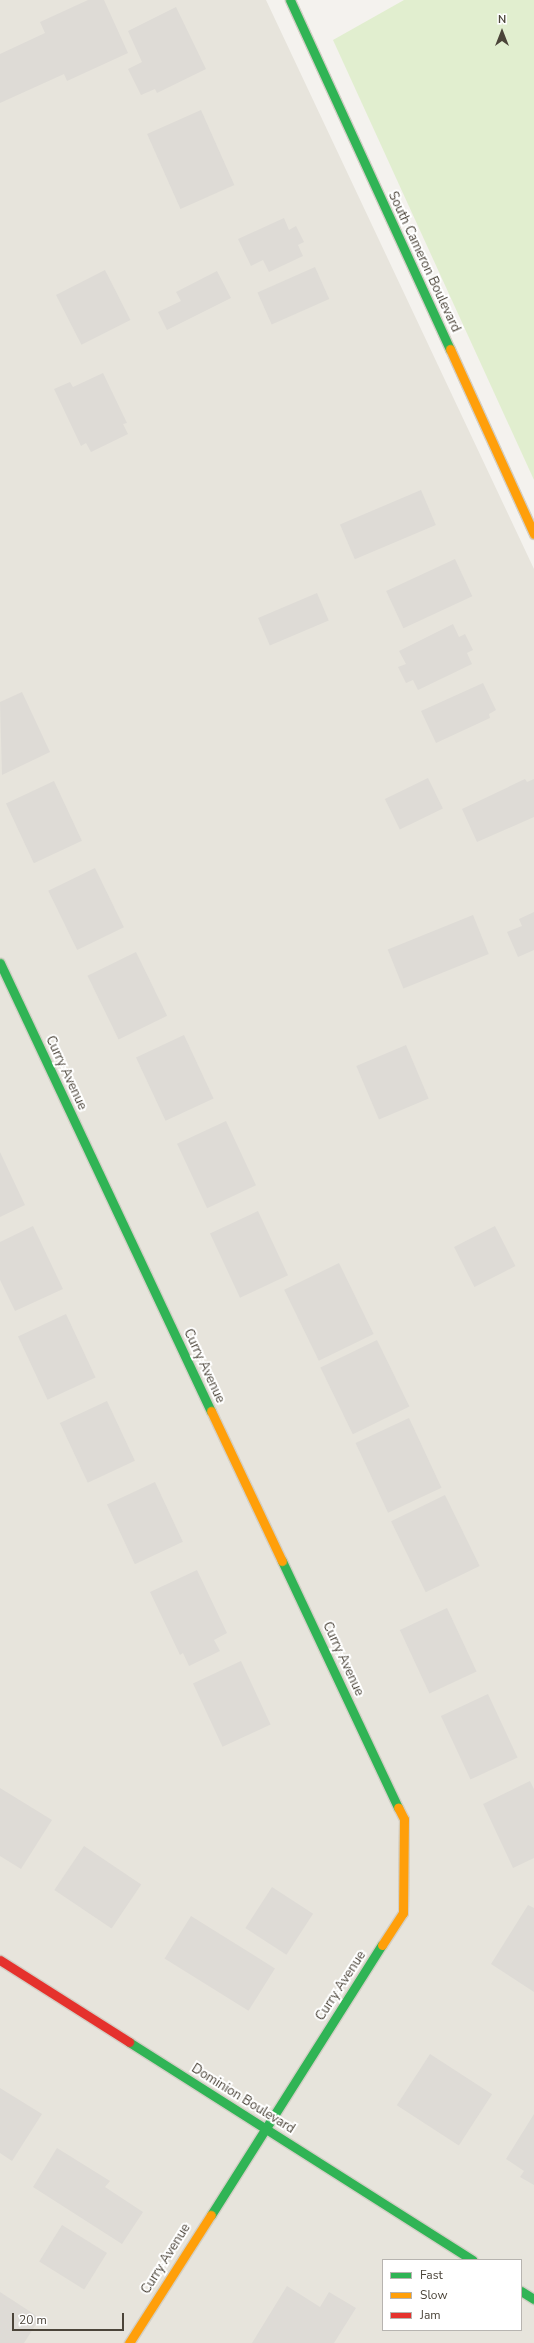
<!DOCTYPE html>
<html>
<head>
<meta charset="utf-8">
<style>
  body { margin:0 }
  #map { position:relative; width:534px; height:2343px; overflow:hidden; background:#f4f2ee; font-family:"Nunito Sans",sans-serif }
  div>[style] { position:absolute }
  .residential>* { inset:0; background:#e7e4dc }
  .green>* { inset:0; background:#e1eecf }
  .building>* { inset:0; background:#dedbd6; transform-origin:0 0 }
  .roads { filter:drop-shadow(1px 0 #d3cfc5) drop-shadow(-1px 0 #d3cfc5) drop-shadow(0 1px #d3cfc5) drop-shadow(0 -1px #d3cfc5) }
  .fast>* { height:9px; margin:-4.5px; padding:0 4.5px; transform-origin:4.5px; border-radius:4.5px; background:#30b455 }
  .slow>* { height:9px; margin:-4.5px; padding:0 4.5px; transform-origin:4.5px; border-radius:4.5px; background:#ff9f0a }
  .jam>* { height:9px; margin:-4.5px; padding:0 4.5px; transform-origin:4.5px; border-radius:4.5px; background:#e5322d }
  span { translate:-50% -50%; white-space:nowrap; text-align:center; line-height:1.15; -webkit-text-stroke:4px #fff; paint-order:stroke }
  .street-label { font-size:13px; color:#4b4439 }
  .legend { position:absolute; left:382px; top:2259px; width:140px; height:72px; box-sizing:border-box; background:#fff; border:1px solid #b7b4b0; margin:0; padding:5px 7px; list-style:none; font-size:12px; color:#4b4439 }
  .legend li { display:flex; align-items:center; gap:8px; height:20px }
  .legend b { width:20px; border:1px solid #b7b4b0 }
  .north { position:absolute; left:482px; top:12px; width:40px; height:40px; -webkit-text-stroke:3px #fff; paint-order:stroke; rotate:0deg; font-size:11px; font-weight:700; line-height:16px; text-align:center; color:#4b4439 }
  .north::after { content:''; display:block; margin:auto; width:14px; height:18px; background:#4b4439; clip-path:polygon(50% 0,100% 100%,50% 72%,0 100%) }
  .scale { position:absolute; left:12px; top:2313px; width:112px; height:18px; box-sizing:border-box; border:2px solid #4b4439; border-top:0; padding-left:5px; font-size:12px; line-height:14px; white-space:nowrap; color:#4b4439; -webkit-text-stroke:3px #fff; paint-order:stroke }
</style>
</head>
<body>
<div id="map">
  <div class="residential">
    <i style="clip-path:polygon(evenodd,0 0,266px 0,534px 569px,534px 2343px,0 2343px,0 0,383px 2260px,521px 2260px,521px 2330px,383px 2330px,383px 2260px)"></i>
  </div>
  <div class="green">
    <i style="clip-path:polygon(404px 0,534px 0,534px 480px,333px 40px)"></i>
  </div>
  <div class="building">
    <i style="clip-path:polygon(88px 0,104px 0,128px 53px,67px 81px,64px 74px,0 103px,0 54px,45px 33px,40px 22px)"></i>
    <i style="clip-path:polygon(176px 7px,206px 69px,157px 93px,155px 89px,141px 95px,128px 69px,142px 62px,128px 31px)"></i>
    <i style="left:201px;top:110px;width:82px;height:59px;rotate:66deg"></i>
    <i style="clip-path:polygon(284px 218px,289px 230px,296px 226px,304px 242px,298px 245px,303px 256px,269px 272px,263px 260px,251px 266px,238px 239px)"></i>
    <i style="left:315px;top:267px;width:35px;height:63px;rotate:66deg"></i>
    <i style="left:105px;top:270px;width:56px;height:55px;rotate:63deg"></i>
    <i style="clip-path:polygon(217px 271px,231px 298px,167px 330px,158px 312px,181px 301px,176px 292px)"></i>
    <i style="clip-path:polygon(103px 373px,127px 423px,123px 424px,128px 434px,91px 452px,86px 443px,81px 446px,54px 389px,70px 382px,73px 387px)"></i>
    <i style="left:421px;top:490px;width:38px;height:88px;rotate:67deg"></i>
    <i style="left:455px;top:559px;width:41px;height:76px;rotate:65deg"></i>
    <i style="left:317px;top:593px;width:30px;height:64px;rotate:67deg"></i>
    <i style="clip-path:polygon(453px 624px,459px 637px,465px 634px,473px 650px,467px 653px,472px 664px,418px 690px,413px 680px,406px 683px,398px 667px,406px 664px,399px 651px)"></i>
    <i style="clip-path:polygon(483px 683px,496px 710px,489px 714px,490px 718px,436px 743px,421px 711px)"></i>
    <i style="clip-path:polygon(22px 692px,50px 752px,2px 775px,0 702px)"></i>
    <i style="left:428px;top:778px;width:34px;height:48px;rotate:64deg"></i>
    <i style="clip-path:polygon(525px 779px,527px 782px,534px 779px,534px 817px,477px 842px,462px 809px)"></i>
    <i style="left:54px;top:781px;width:66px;height:53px;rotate:65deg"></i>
    <i style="left:95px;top:868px;width:66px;height:52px;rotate:64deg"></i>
    <i style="clip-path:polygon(534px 912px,534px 950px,518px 957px,507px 932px,522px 926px,519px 919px)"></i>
    <i style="left:473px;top:915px;width:42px;height:92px;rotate:68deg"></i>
    <i style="left:136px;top:952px;width:71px;height:54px;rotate:64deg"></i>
    <i style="left:184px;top:1035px;width:70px;height:53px;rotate:65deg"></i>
    <i style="left:406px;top:1045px;width:58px;height:54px;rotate:67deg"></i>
    <i style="left:226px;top:1121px;width:71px;height:54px;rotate:65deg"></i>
    <i style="clip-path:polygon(0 1152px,25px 1205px,0 1217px)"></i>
    <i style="left:258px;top:1211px;width:71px;height:53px;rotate:65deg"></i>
    <i style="clip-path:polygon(33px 1226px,63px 1289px,15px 1311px,0 1280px,0 1242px)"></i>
    <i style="left:495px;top:1226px;width:45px;height:46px;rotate:63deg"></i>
    <i style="left:339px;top:1263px;width:79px;height:61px;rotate:64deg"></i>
    <i style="left:66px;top:1314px;width:70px;height:53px;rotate:65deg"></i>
    <i style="left:377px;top:1340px;width:74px;height:63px;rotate:64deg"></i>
    <i style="left:107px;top:1401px;width:66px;height:52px;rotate:65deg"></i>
    <i style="left:409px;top:1418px;width:77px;height:59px;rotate:65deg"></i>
    <i style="left:155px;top:1482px;width:66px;height:53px;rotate:65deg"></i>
    <i style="left:445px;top:1495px;width:79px;height:60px;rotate:64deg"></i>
    <i style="clip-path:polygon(197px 1570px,227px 1633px,214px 1640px,220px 1651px,189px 1666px,183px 1653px,180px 1655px,150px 1592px)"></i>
    <i style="left:447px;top:1608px;width:70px;height:52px;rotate:65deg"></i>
    <i style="left:241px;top:1661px;width:70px;height:53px;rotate:65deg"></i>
    <i style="left:488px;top:1694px;width:70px;height:52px;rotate:65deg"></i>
    <i style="clip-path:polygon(530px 1781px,534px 1789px,534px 1858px,513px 1868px,483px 1804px)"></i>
    <i style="clip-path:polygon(0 1788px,52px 1820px,21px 1869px,0 1856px)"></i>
    <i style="left:84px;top:1846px;width:69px;height:53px;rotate:34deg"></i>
    <i style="left:272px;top:1887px;width:49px;height:49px;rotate:33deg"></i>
    <i style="clip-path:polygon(528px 1905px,534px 1908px,534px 1992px,491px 1964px)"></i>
    <i style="left:191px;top:1916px;width:99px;height:50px;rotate:32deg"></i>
    <i style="left:430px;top:2054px;width:74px;height:61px;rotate:33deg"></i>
    <i style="clip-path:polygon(0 2088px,42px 2114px,12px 2161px,0 2153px)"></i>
    <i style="clip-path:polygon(534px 2114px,534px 2185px,520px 2177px,524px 2171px,506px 2159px)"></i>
    <i style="clip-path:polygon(57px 2148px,110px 2181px,105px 2187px,143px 2212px,122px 2244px,33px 2187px)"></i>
    <i style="left:62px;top:2225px;width:53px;height:43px;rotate:32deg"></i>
    <i style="clip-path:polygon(287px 2286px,320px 2307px,329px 2292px,356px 2308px,334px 2343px,252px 2343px)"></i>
    <i style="clip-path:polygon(0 2292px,40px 2318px,24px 2343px,0 2343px)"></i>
  </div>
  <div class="roads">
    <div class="fast">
      <i style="left:290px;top:0;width:384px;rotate:65.4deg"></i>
      <i style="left:0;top:963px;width:495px;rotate:64.8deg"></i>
      <i style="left:282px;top:1561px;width:272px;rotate:64.8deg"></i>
      <i style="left:129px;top:2042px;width:407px;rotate:32.4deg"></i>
      <i style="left:211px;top:2215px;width:320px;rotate:-57.7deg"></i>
      <i style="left:521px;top:2291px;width:15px;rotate:32deg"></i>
    </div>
    <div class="slow">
      <i style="left:450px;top:349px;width:203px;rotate:65.6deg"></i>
      <i style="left:211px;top:1411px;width:166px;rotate:64.7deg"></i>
      <i style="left:382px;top:1945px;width:38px;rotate:-57deg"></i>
      <i style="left:403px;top:1913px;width:94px;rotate:-89.4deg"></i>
      <i style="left:404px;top:1819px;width:13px;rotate:-117deg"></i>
      <i style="left:129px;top:2343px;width:152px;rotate:-57.4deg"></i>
    </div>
    <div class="jam">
      <i style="left:0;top:1960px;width:153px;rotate:32.4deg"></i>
    </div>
  </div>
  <div class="street-label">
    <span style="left:424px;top:262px;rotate:65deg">South Cameron Boulevard</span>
    <span style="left:66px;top:1073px;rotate:65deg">Curry Avenue</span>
    <span style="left:204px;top:1366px;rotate:65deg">Curry Avenue</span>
    <span style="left:343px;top:1659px;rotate:65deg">Curry Avenue</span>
    <span style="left:341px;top:1986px;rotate:-57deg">Curry Avenue</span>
    <span style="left:243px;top:2099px;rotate:32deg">Dominion Boulevard</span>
    <span style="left:166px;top:2259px;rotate:-58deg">Curry Avenue</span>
  </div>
  <ul class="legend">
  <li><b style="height:5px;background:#30b455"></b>Fast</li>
  <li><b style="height:5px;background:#ff9f0a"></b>Slow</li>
  <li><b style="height:5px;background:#e5322d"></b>Jam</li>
  </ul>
  <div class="north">N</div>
  <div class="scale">20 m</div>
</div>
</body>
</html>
